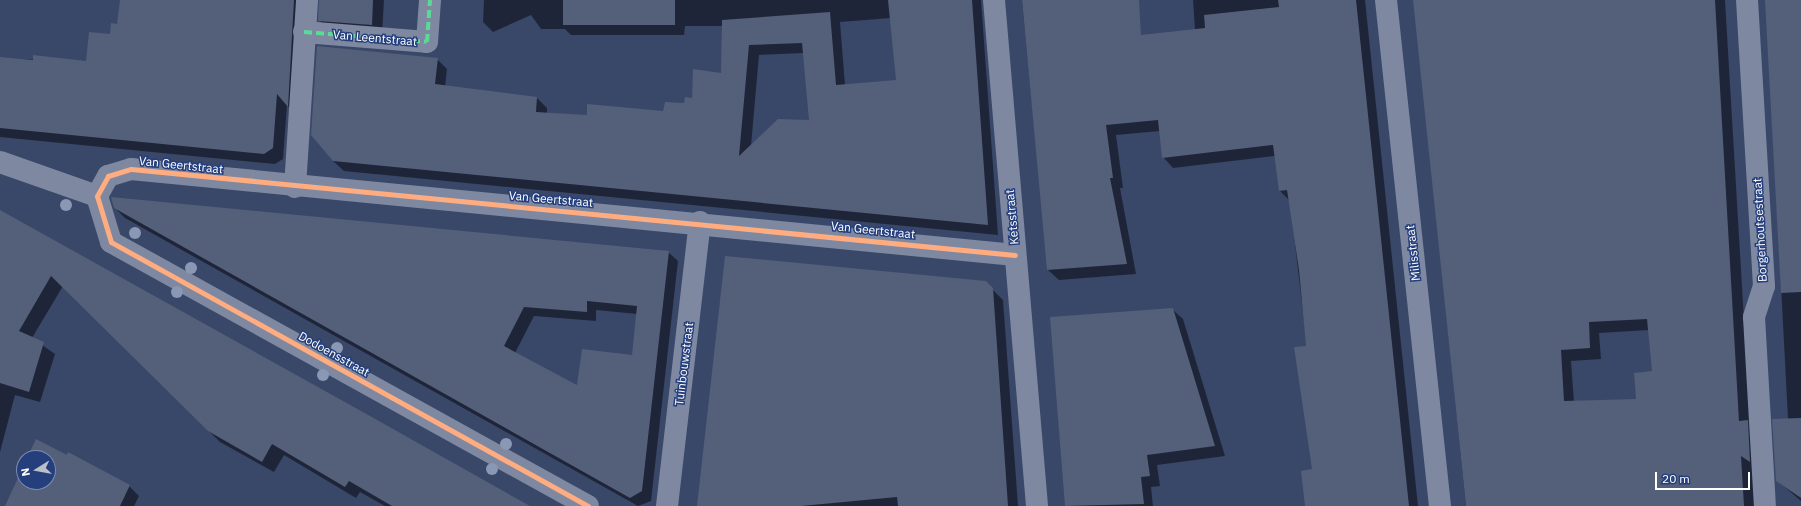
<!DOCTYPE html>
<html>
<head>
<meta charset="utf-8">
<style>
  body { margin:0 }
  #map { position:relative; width:1801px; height:506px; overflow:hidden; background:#394769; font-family:"IBM Plex Sans",sans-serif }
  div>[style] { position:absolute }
  .shadow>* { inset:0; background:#0007 }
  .building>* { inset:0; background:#545f7a; transform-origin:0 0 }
  .minor>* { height:22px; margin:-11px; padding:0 11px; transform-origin:11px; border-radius:11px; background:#7e88a0 }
  .quiet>* { height:4px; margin-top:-2px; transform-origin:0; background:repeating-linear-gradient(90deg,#5adb95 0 8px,transparent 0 12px) }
  .cycleway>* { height:5px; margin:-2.5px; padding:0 2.5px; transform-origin:2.5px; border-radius:2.5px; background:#ffac80 }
  .trees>* { width:12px; height:12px; margin:-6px; border-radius:50%; background:#8a97b5 }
  span { translate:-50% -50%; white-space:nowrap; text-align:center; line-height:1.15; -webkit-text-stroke:3px #253f7d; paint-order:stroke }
  .street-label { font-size:12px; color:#fff }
  .north { position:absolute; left:16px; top:450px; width:40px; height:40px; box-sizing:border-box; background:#253f7d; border:1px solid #7c8cb1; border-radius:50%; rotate:259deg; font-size:11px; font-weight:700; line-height:16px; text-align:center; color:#fff }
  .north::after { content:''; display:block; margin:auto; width:14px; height:18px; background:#babfca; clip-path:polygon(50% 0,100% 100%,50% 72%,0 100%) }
  .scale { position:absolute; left:1655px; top:472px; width:95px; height:18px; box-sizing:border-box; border:2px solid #fff; border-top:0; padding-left:5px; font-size:12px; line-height:14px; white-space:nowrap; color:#fff; -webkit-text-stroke:3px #253f7d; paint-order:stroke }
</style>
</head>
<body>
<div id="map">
  <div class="shadow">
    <i style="clip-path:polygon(121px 0,313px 0,298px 116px,287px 105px,283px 159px,275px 164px,0 137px,0 58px,87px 62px,118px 25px)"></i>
    <i style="clip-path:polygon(319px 0,384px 0,382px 35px,330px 31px,319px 20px)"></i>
    <i style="clip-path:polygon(evenodd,484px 0,981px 0,998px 235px,344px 171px,333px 161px,437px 59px,447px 69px,445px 87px,537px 98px,547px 108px,547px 113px,588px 116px,664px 113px,685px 104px,722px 74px,723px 26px,685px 26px,684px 35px,571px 35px,565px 29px,541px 29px,531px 15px,493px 32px,483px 22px,484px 0,891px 18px,897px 81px,845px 85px,840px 22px,891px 18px,484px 0,804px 53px,810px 121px,751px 146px,759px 55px,804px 53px)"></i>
    <i style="clip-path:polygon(1022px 0,1123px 0,1127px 38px,1195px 30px,1193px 0,1365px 0,1418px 506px,1306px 506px,1313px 470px,1307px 347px,1290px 201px,1280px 191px,1275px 156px,1173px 168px,1163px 157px,1160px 131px,1116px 135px,1123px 188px,1120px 188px,1136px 274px,1059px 280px,1048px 270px)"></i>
    <i style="clip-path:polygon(evenodd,1414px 0,1725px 0,1755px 506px,1466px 506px,1414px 0,1649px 330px,1653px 372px,1637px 400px,1574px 402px,1571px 361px,1601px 359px,1599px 333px,1649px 330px)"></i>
    <i style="clip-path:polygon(1766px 0,1801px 0,1801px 501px,1777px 480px,1788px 419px)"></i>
    <i style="clip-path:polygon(evenodd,115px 208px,668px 252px,678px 261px,651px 501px,638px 506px,125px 218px,115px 208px,596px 310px,637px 314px,633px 356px,578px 386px,515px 353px,534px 316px,596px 321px,596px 310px)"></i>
    <i style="clip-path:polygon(0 212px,528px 506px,385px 506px,360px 492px,356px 498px,284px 455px,274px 472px,220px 442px,63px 286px,32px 338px,55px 354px,40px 402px,15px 395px,0 452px)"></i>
    <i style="clip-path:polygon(985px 282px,1003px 300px,1018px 506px,698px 506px)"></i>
    <i style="clip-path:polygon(1172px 309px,1183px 319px,1225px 456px,1157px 465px,1160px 486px,1151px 487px,1153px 506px,1066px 506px,1051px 318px)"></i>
    <i style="clip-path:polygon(36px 441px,129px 486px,139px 496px,134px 506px,6px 506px,24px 468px,24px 482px,48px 482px,48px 458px,28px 458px)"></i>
  </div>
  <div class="building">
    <i style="clip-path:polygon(120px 0,294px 0,288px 107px,277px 94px,273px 148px,264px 154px,0 128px,0 57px,33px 60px,33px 55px,86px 61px,89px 32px,110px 34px,111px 23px,117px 24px)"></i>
    <i style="clip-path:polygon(319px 0,373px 0,372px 25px,318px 21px)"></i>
    <i style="left:563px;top:0;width:112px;height:25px"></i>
    <i style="clip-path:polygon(evenodd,888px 0,972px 0,988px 225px,333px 161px,311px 135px,317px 46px,438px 58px,435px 84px,537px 97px,536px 112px,587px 115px,587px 104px,663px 111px,665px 102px,684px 103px,685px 97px,692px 98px,693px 69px,721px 73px,722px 20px,830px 12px,836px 85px,896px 80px,888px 0,802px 43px,809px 120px,778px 119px,739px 156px,749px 45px,802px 43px)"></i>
    <i style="clip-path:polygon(1022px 0,1139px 0,1141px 35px,1205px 28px,1204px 15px,1279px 7px,1278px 0,1356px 0,1409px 506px,1305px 506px,1301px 471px,1312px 469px,1294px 347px,1306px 346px,1299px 270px,1287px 190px,1279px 191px,1273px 145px,1162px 158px,1158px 120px,1106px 125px,1113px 178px,1110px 178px,1127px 264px,1047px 270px)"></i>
    <i style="clip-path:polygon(evenodd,1413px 0,1715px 0,1739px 421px,1748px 420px,1750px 462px,1741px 456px,1744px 506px,1466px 506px,1413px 0,1647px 319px,1652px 371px,1634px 373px,1636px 399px,1564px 401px,1561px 350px,1590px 348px,1589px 322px,1647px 319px)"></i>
    <i style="clip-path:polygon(1765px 0,1801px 0,1801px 292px,1781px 293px)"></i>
    <i style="clip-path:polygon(evenodd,111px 197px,669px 251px,642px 491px,630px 498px,114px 208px,111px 197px,587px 301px,637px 306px,632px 355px,582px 349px,577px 385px,504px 346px,524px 307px,587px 312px,587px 301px)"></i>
    <i style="clip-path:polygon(0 210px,370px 416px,530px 506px,392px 506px,349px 481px,345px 487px,272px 444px,262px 462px,208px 431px,51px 276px,19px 331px,44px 342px,29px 392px,0 383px)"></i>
    <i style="clip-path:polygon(725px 256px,986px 281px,993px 288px,1008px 506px,898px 506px,897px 497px,801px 506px,697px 506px)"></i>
    <i style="clip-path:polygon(1173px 308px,1215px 446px,1147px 455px,1150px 476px,1141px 477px,1144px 504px,1065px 506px,1050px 317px)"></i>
    <i style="clip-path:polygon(1801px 418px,1801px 498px,1776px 481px,1772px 419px)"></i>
    <i style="clip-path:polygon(36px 439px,67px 455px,68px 452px,130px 485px,120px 506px,5px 506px,24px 465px,24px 482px,48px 482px,48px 458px,27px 458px)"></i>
  </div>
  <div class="minor">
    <i style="left:994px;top:0;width:508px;rotate:85.14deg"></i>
    <i style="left:1386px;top:0;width:509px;rotate:83.91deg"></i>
    <i style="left:1747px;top:0;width:287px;rotate:86.6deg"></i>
    <i style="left:1764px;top:286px;width:33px;rotate:108deg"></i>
    <i style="left:1754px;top:317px;width:189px;rotate:86.7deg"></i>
    <i style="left:304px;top:32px;width:123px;rotate:4.6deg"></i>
    <i style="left:427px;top:42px;width:42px;rotate:-85.9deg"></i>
    <i style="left:0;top:162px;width:103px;rotate:19.3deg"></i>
    <i style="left:295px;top:187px;width:187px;rotate:-86.3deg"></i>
    <i style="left:97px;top:196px;width:23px;rotate:-61deg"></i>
    <i style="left:108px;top:176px;width:24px;rotate:-17deg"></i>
    <i style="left:131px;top:169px;width:888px;rotate:5.56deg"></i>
    <i style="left:97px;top:196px;width:48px;rotate:73.1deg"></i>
    <i style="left:111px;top:242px;width:545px;rotate:28.96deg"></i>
    <i style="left:667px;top:506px;width:286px;rotate:-83.4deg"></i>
  </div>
  <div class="quiet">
    <i style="left:304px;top:32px;width:123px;rotate:4.6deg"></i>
    <i style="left:427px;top:42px;width:42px;rotate:-85.9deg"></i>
  </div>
  <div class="cycleway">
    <i style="left:588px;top:506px;width:545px;rotate:-151.04deg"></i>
    <i style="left:111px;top:242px;width:48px;rotate:-106.9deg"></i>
    <i style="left:97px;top:196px;width:23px;rotate:-61deg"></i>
    <i style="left:108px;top:176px;width:24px;rotate:-17deg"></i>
    <i style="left:131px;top:169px;width:888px;rotate:5.56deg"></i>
  </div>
  <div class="trees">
    <i style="left:66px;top:205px"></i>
    <i style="left:135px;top:233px"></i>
    <i style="left:191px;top:268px"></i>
    <i style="left:177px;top:292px"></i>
    <i style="left:337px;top:348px"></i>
    <i style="left:323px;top:375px"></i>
    <i style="left:506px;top:444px"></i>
    <i style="left:492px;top:469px"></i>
  </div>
  <div class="street-label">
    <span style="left:375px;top:38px;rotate:5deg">Van Leentstraat</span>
    <span style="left:181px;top:165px;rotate:6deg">Van Geertstraat</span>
    <span style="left:551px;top:199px;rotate:5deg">Van Geertstraat</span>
    <span style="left:1012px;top:217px;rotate:-95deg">Ketsstraat</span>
    <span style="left:873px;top:230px;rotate:6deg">Van Geertstraat</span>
    <span style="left:1760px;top:230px;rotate:-93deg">Borgerhoutsestraat</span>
    <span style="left:1413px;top:253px;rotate:-96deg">Milisstraat</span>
    <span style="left:334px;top:354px;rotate:29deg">Dodoensstraat</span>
    <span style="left:684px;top:364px;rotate:-83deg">Tuinbouwstraat</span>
  </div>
  <div class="north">N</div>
  <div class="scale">20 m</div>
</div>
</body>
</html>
